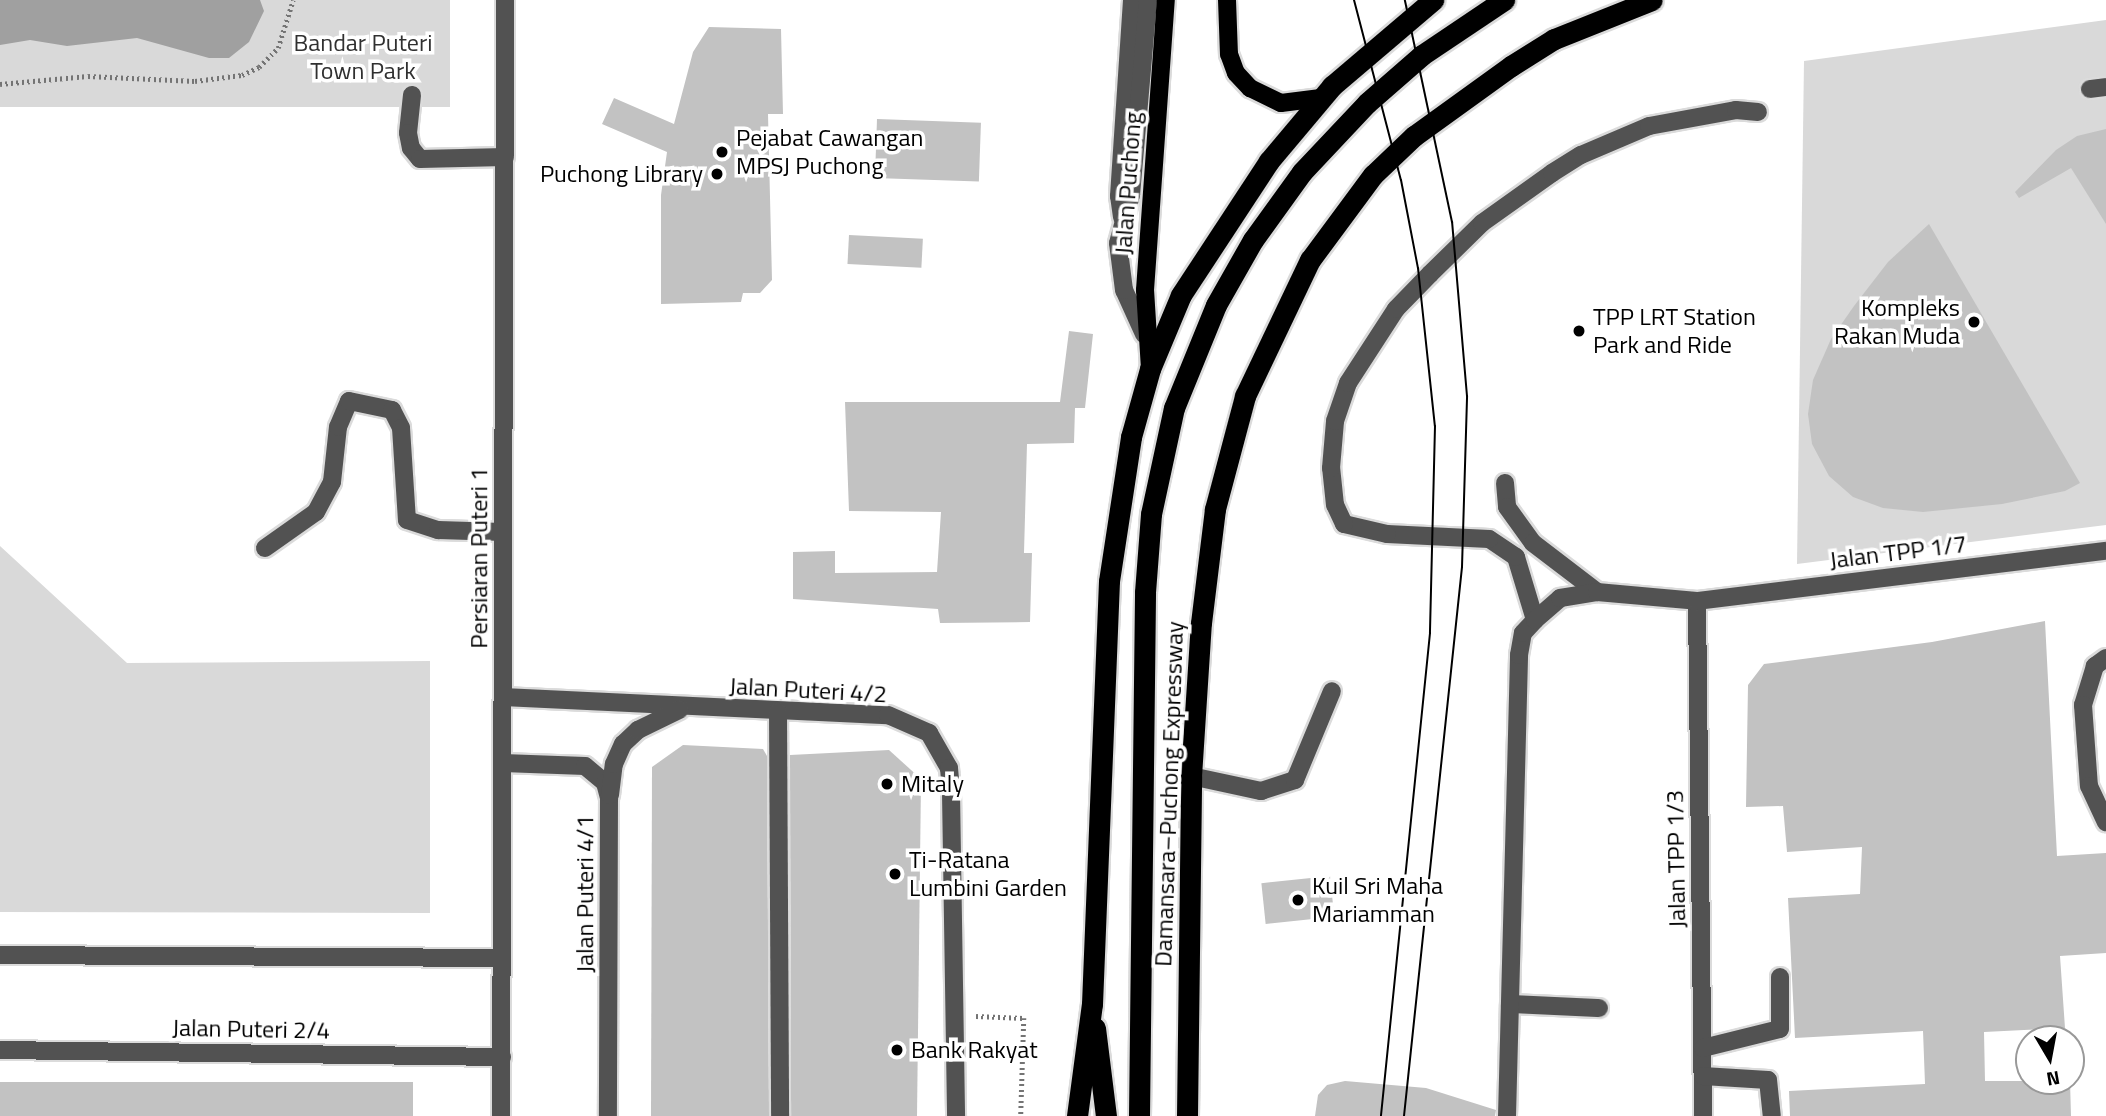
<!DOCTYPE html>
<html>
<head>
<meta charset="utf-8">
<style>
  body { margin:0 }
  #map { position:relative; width:2106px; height:1116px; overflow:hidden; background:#fff; font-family:"Titillium Web",sans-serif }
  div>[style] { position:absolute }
  .green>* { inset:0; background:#d9d9d9; transform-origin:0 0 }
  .water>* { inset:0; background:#a0a0a0 }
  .building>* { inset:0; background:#c2c2c2; transform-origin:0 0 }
  .path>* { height:4.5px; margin-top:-2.25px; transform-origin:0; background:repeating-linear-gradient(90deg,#747474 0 2px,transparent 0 5.5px) }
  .roads { filter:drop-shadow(2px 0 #dbdbdb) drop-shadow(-2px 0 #dbdbdb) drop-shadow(0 2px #dbdbdb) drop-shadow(0 -2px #dbdbdb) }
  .minor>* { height:18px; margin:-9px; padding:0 9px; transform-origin:9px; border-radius:9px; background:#525252 }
  .major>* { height:18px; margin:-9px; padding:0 9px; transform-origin:9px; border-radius:9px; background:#000 }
  .highway>* { height:21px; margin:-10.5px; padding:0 10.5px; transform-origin:10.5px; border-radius:10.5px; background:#000 }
  .tram>* { height:2px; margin:-1px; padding:0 1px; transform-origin:1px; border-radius:1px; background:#000 }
  .dots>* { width:19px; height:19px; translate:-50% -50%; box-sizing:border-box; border:4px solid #fff; border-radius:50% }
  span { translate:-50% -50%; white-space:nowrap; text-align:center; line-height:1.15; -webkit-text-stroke:7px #fff; paint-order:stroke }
  .park-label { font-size:24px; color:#303030 }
  .poi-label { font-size:24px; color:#000 }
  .left { translate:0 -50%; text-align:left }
  .right { translate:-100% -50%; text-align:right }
  .street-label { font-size:24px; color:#000 }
  .north { position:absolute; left:2015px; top:1025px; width:70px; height:70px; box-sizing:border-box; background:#fff; border:2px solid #999; border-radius:50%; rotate:170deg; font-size:19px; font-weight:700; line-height:28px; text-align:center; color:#000 }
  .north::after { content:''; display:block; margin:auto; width:24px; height:32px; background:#000; clip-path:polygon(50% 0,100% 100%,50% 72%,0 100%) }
</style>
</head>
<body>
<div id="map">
  <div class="green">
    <i style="left:0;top:0;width:450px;height:107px"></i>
    <i style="clip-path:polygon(2106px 20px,2106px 525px,1797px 564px,1804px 61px)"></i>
    <i style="clip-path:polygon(0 546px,127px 663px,430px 661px,430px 913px,0 912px)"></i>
  </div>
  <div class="water">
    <i style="clip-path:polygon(0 0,260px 0,264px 11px,249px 42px,229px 58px,209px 58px,137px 38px,67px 46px,30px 40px,0 45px)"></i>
  </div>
  <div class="building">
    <i style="clip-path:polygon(709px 27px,781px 29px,783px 114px,768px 114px,772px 280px,760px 293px,743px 293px,741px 302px,661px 304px,661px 195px,667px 152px,602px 124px,614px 98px,674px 124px,693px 52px)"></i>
    <i style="left:877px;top:119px;width:104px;height:59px;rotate:2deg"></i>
    <i style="clip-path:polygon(2106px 129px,2106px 224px,2071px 168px,2019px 198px,2015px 192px,2056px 150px,2077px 136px)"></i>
    <i style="clip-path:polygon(1929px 224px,2080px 483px,2065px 491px,2002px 504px,1923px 512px,1883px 508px,1853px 497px,1829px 476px,1812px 444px,1808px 414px,1813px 380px,1831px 339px,1854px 306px,1888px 262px)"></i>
    <i style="left:849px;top:235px;width:74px;height:29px;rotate:3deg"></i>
    <i style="clip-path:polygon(1069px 331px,1093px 334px,1085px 408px,1075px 408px,1074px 443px,1027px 444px,1024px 553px,1032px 553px,1030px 622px,940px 623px,938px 609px,793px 599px,793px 552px,835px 551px,835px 573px,937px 572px,941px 512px,849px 511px,845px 402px,1060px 402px)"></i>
    <i style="clip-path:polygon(2045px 621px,2057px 856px,2106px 853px,2106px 953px,2060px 956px,2065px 1028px,1984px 1032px,1985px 1081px,2070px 1081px,2071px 1116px,1790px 1116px,1789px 1091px,1925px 1084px,1923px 1031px,1795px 1038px,1788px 898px,1860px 894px,1862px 847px,1787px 852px,1783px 806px,1746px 807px,1748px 685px,1764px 664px,1932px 642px)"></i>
    <i style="clip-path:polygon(683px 745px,763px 749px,767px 756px,769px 1116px,651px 1116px,652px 767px)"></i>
    <i style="clip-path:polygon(889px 750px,921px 779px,917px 1116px,791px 1116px,790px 755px)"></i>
    <i style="left:1330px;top:876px;width:41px;height:69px;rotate:84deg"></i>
    <i style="clip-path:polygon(1345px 1081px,1426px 1088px,1496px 1110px,1495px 1116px,1315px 1116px,1318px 1095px,1327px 1085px)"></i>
    <i style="left:0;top:1082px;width:413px;height:34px"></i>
  </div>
  <div class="path">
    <i style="left:0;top:84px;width:88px;rotate:-5.2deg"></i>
    <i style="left:88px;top:76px;width:107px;rotate:2.7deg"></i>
    <i style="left:195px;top:81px;width:47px;rotate:-7.3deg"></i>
    <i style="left:242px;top:75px;width:19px;rotate:-25deg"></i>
    <i style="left:259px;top:67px;width:27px;rotate:-45deg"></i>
    <i style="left:278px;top:48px;width:50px;rotate:-72.6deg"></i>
    <i style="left:976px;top:1016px;width:48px;rotate:2.4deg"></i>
    <i style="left:1024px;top:1018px;width:98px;rotate:91.8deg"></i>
  </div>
  <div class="roads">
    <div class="minor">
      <i style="left:2090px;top:89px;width:16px;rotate:-7deg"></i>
      <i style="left:412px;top:95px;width:38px;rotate:96deg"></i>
      <i style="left:408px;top:133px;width:15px;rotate:79deg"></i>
      <i style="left:411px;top:148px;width:14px;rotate:51deg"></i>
      <i style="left:420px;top:159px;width:85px;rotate:-1.3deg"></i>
      <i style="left:1122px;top:217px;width:21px;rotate:-98deg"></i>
      <i style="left:1119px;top:196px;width:196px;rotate:-86.2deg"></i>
      <i style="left:1144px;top:334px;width:48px;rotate:-114.4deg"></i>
      <i style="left:1124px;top:290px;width:47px;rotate:-97.3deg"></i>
      <i style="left:1118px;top:243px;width:50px;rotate:-74.8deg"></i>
      <i style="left:1131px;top:195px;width:196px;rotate:-85deg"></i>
      <i style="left:1505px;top:483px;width:24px;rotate:85deg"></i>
      <i style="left:1507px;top:507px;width:44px;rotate:54.2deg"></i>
      <i style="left:1533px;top:543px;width:81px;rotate:37.4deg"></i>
      <i style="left:265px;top:548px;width:62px;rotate:-35.2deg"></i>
      <i style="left:316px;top:512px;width:34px;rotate:-62deg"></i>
      <i style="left:332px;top:482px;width:55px;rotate:-83.8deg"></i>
      <i style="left:338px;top:427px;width:28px;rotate:-67deg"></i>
      <i style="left:349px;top:401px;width:44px;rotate:11.8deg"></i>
      <i style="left:392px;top:410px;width:20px;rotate:63deg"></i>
      <i style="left:401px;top:428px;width:92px;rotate:86.3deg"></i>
      <i style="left:407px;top:520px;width:33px;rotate:18deg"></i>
      <i style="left:438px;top:530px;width:65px;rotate:1.8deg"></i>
      <i style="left:1697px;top:601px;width:515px;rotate:89.33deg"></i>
      <i style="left:1535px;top:620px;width:66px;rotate:-106.8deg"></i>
      <i style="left:1516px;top:557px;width:32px;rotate:-146deg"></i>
      <i style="left:1489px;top:539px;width:102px;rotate:-177.2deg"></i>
      <i style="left:1387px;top:534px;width:44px;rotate:-166.9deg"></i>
      <i style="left:1344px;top:524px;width:21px;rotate:-115deg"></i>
      <i style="left:1335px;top:505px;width:37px;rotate:-96deg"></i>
      <i style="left:1331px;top:468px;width:47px;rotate:-85.1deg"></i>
      <i style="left:1335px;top:421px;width:40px;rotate:-71.1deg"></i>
      <i style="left:1348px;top:383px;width:88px;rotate:-57deg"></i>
      <i style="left:1396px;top:309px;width:49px;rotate:-45.8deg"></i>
      <i style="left:1430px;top:274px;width:73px;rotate:-44.4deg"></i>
      <i style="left:1482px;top:223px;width:86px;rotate:-35.5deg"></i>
      <i style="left:1552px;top:173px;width:34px;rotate:-32deg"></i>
      <i style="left:1581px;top:155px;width:74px;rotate:-23.1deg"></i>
      <i style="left:1649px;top:126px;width:88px;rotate:-10.4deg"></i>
      <i style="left:1736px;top:110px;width:22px;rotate:5deg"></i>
      <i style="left:2106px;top:658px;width:14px;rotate:144deg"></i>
      <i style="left:2095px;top:666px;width:41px;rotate:107.1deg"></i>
      <i style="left:2083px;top:705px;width:81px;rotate:85.8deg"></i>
      <i style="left:2089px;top:786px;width:40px;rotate:65deg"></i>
      <i style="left:503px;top:697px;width:385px;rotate:2.7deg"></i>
      <i style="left:888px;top:715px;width:45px;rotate:23.7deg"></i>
      <i style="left:929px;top:733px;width:40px;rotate:60.3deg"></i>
      <i style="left:949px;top:768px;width:25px;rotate:85deg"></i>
      <i style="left:951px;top:793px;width:323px;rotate:89.1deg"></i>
      <i style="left:778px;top:712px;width:404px;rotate:89.7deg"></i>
      <i style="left:503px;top:763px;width:82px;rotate:2.1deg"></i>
      <i style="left:585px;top:766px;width:26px;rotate:40deg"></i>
      <i style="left:605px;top:783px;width:16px;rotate:75deg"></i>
      <i style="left:609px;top:798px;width:318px;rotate:90.2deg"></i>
      <i style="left:1191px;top:776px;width:72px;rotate:12.1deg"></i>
      <i style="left:1261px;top:791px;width:36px;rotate:-18deg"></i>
      <i style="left:1295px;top:780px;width:96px;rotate:-67.4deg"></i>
      <i style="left:610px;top:795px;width:31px;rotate:-83deg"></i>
      <i style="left:614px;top:764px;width:22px;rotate:-66deg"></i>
      <i style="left:623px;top:744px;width:21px;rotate:-43deg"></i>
      <i style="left:638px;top:730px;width:46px;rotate:-26deg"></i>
      <i style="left:0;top:955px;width:502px;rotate:0.34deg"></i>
      <i style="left:1510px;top:1004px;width:89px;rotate:2.6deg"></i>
      <i style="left:1703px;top:1048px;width:79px;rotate:-13.9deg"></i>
      <i style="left:1780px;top:1029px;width:52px;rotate:-90deg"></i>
      <i style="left:0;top:1050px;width:502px;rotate:0.8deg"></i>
      <i style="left:1703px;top:1076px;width:65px;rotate:3.5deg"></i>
      <i style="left:1768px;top:1080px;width:36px;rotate:84deg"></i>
      <i style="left:501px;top:1116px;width:1116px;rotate:-89.79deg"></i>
      <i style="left:1507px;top:1116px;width:461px;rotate:-88.5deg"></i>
      <i style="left:1519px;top:655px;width:22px;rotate:-80deg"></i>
      <i style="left:1523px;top:633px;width:18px;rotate:-47deg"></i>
      <i style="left:1535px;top:620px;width:33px;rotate:-41deg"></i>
      <i style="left:1560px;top:598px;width:37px;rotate:-9deg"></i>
      <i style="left:1597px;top:592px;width:100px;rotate:5.1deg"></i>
      <i style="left:1697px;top:601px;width:412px;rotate:-7deg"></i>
    </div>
    <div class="major">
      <i style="left:1227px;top:0;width:54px;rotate:87.9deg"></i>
      <i style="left:1229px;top:54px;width:20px;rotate:70deg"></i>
      <i style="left:1236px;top:73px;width:21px;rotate:47deg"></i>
      <i style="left:1250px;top:88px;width:34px;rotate:26deg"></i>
      <i style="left:1281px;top:103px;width:40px;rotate:-7.1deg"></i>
      <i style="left:1150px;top:369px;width:79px;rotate:-93.6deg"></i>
      <i style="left:1145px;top:290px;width:291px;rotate:-85.9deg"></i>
    </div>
    <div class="highway">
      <i style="left:1095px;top:1028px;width:89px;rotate:82.9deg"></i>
      <i style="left:1077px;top:1116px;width:113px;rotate:-82.4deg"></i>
      <i style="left:1092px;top:1004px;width:423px;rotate:-87.7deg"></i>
      <i style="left:1109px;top:581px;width:146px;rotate:-81.3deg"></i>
      <i style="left:1131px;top:437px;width:71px;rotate:-74.4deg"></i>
      <i style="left:1150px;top:369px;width:80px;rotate:-67.3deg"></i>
      <i style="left:1181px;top:295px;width:160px;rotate:-56.7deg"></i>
      <i style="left:1269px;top:161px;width:98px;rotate:-50deg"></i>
      <i style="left:1332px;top:86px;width:133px;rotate:-40.4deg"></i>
      <i style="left:1139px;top:1116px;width:524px;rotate:-89.34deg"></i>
      <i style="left:1145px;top:592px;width:78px;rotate:-85.6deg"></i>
      <i style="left:1151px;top:514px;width:108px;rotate:-77.8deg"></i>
      <i style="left:1174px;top:408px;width:111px;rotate:-67.8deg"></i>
      <i style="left:1216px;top:305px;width:75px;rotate:-60.4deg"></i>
      <i style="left:1253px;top:240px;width:84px;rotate:-54.2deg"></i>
      <i style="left:1302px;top:172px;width:95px;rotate:-46.7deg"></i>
      <i style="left:1367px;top:103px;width:73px;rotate:-41.1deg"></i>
      <i style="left:1422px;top:55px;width:99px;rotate:-33.9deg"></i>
      <i style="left:1187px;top:1116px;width:340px;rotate:-89.3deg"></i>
      <i style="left:1191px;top:776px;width:153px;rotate:-86.3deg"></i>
      <i style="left:1201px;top:623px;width:115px;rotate:-83deg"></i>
      <i style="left:1215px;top:509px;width:117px;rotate:-75.1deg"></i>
      <i style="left:1245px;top:396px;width:151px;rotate:-64.5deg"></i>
      <i style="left:1310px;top:260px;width:106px;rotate:-53.5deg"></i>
      <i style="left:1373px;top:175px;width:57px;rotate:-43.6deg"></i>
      <i style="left:1414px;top:136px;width:120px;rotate:-35.8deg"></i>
      <i style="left:1511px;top:66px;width:51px;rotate:-32.1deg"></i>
      <i style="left:1554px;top:39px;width:105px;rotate:-21.7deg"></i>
    </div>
  </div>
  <div class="tram">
    <i style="left:1354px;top:0;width:186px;rotate:75.4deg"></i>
    <i style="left:1401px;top:180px;width:90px;rotate:79.1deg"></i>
    <i style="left:1418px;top:268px;width:159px;rotate:83.9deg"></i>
    <i style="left:1435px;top:426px;width:207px;rotate:91.4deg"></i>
    <i style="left:1430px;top:633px;width:485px;rotate:95.8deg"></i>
    <i style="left:1404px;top:1116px;width:552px;rotate:-83.97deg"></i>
    <i style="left:1462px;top:567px;width:171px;rotate:-88.3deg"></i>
    <i style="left:1467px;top:396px;width:175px;rotate:-94.9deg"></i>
    <i style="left:1452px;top:222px;width:227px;rotate:-102deg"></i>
  </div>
  <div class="dots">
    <i style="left:722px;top:152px;background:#000"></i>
    <i style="left:717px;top:174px;background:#000"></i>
    <i style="left:1974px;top:322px;background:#000"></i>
    <i style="left:1579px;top:331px;background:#000"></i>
    <i style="left:887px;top:784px;background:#000"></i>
    <i style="left:895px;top:874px;background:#000"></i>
    <i style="left:1298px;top:900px;background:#000"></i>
    <i style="left:897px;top:1050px;background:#000"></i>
  </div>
  <div class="park-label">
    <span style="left:363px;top:57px">Bandar Puteri<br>Town Park</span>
  </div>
  <div class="poi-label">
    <span class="left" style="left:736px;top:152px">Pejabat Cawangan<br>MPSJ Puchong</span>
    <span class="right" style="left:703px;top:174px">Puchong Library</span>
    <span class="right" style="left:1960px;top:322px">Kompleks<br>Rakan Muda</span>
    <span class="left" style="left:1593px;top:331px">TPP LRT Station<br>Park and Ride</span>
    <span class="left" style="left:901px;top:784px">Mitaly</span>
    <span class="left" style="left:909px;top:874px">Ti-Ratana<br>Lumbini Garden</span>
    <span class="left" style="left:1312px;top:900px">Kuil Sri Maha<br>Mariamman</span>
    <span class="left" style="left:911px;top:1050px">Bank Rakyat</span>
  </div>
  <div class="street-label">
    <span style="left:1128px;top:183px;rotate:-86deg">Jalan Puchong</span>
    <span style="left:1898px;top:552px;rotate:-7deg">Jalan TPP 1/7</span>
    <span style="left:479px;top:558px;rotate:-90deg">Persiaran Puteri 1</span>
    <span style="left:808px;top:690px;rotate:3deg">Jalan Puteri 4/2</span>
    <span style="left:1169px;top:794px;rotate:-88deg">Damansara–Puchong Expressway</span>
    <span style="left:1676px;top:859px;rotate:-91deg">Jalan TPP 1/3</span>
    <span style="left:585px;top:894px;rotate:-90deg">Jalan Puteri 4/1</span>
    <span style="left:251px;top:1029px;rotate:1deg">Jalan Puteri 2/4</span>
  </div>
  <div class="north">N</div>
</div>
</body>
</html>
